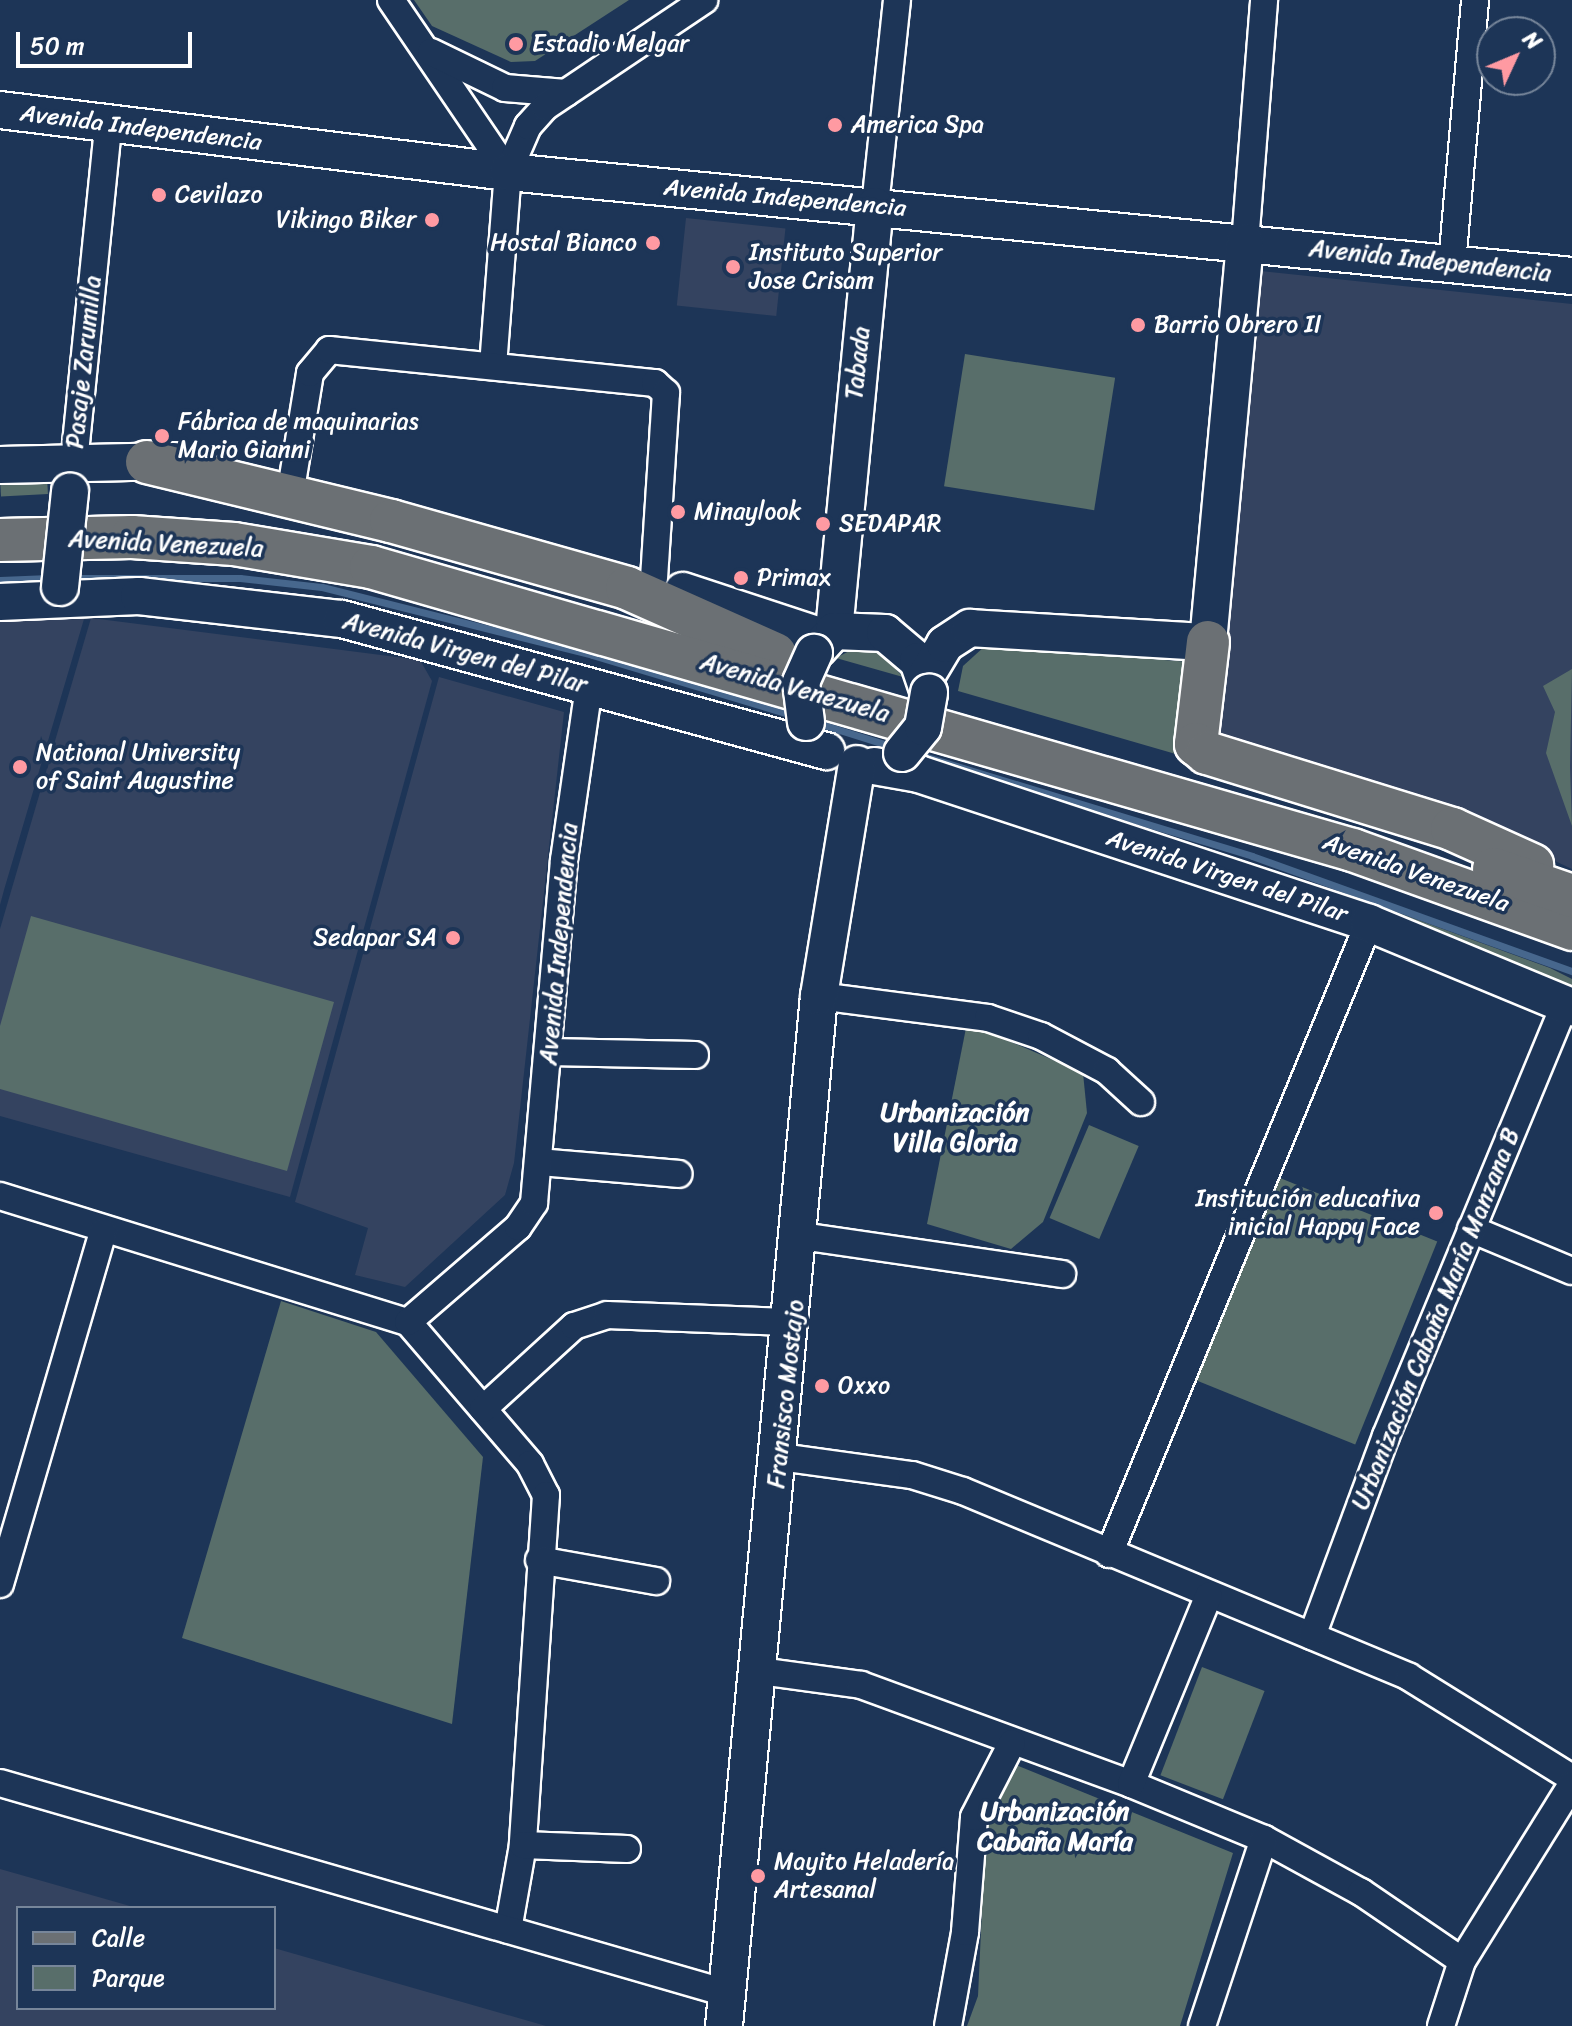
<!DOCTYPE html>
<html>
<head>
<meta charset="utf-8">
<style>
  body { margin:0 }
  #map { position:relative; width:1572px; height:2026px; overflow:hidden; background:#1d3557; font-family:Sriracha,sans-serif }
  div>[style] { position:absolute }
  .built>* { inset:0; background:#344360; transform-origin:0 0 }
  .green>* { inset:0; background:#586e6a; transform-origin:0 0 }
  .stream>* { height:7px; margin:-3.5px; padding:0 3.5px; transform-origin:3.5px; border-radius:3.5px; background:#47678d }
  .roads { filter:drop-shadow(2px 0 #fff) drop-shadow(-2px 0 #fff) drop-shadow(0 2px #fff) drop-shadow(0 -2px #fff) }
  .street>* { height:26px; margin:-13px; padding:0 13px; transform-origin:13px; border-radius:13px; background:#1d3557 }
  .secondary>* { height:36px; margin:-18px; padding:0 18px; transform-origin:18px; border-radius:18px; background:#1d3557 }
  .primary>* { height:42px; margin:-21px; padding:0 21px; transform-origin:21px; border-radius:21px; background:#6b7074 }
  .bridges { filter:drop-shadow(2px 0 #fff) drop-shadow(-2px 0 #fff) drop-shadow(0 2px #fff) drop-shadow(0 -2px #fff) }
  .secondary-bridge>* { height:36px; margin:-18px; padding:0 18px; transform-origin:18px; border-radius:18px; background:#1d3557 }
  .dots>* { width:22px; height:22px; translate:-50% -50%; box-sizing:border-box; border:4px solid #1d3557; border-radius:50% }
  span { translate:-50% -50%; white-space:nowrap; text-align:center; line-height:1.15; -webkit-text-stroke:7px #1d3557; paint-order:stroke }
  .poi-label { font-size:24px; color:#fff }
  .left { translate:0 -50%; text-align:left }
  .right { translate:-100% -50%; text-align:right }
  .street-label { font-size:24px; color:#fff }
  .neighbourhood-label { font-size:26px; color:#fff; font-weight:700 }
  .legend { position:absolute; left:16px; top:1906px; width:260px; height:104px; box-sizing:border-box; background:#1d3557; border:2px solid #77869a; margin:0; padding:10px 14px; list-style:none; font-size:24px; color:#fff }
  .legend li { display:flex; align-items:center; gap:16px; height:40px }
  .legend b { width:40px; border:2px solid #77869a }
  .north { position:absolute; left:1476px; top:16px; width:80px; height:80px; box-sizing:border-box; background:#1d3557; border:2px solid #77869a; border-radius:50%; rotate:46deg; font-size:22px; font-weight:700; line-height:32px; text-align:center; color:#fff }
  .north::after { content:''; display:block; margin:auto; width:28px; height:36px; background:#ff9aa2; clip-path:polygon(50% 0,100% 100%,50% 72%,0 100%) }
  .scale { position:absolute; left:16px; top:32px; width:176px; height:36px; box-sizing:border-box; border:4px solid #fff; border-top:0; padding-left:10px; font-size:24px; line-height:28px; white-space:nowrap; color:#fff; -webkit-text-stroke:6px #1d3557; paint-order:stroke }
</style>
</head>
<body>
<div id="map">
  <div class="built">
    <i style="left:686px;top:218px;width:100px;height:88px;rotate:6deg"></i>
    <i style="clip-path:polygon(1261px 271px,1572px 304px,1572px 869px,1452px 813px,1215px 739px)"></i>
    <i style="clip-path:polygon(91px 618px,420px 660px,432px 681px,290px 1197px,0 1116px,0 929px)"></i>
    <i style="clip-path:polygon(84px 619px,4px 890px,0 905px,0 620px)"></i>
    <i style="clip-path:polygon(439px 677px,564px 712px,514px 1163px,505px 1195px,405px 1287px,355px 1275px,368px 1228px,295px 1202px)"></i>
    <i style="clip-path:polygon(0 1869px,137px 1908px,18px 1908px,18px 2008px,274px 2008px,274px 1948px,546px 2026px,0 2026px)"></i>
  </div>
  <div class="green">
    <i style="clip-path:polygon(414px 0,629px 0,535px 61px,511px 62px,432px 26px)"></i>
    <i style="left:965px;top:354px;width:152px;height:134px;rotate:9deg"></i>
    <i style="left:47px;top:476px;width:18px;height:47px;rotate:87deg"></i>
    <i style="clip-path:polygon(985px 646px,1190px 662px,1186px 757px,958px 691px,963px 666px)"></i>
    <i style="clip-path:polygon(853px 649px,880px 652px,903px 677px,836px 658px)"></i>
    <i style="clip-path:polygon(1572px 669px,1570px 767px,1572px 826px,1546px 753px,1555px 712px,1543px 686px)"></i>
    <i style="clip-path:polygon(980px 780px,1377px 905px,1550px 968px,1572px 979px,1572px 992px)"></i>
    <i style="clip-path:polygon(31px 916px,334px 1002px,287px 1171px,0 1089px,0 1026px)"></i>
    <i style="clip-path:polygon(967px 1023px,1083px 1073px,1087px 1113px,1043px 1222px,1011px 1249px,927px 1224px)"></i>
    <i style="left:1089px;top:1125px;width:54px;height:101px;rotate:23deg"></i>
    <i style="left:1275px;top:1176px;width:175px;height:219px;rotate:22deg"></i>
    <i style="clip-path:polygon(281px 1301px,376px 1332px,483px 1457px,452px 1724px,182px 1638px)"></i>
    <i style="left:1202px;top:1667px;width:67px;height:116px;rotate:21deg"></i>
    <i style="clip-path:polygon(1011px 1763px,1233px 1853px,1180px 2026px,967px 2026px,978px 1996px,986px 1821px)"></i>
  </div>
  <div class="stream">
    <i style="left:73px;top:578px;width:167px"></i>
    <i style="left:240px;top:578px;width:82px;rotate:6.3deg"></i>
    <i style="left:322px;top:587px;width:278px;rotate:14.1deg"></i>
    <i style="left:592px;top:655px;width:212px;rotate:16.7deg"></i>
    <i style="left:0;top:580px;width:49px;rotate:-2.3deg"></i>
    <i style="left:814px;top:722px;width:84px;rotate:17.4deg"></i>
    <i style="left:917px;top:754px;width:350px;rotate:16.9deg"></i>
    <i style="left:1252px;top:856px;width:340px;rotate:19.8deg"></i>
  </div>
  <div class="roads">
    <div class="street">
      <i style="left:391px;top:0;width:208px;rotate:55.8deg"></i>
      <i style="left:431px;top:52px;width:82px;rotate:25.9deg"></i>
      <i style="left:505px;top:88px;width:61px;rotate:4.7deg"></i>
      <i style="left:875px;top:206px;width:207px;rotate:-83.9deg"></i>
      <i style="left:1245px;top:243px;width:244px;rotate:-85.5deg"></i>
      <i style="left:1452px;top:264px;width:265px;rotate:-85deg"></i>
      <i style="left:493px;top:366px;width:195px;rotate:-85.6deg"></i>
      <i style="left:508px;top:172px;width:50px;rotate:-66.5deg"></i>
      <i style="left:528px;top:126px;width:25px;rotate:-48deg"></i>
      <i style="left:545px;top:107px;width:192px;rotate:-33.9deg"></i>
      <i style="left:74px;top:463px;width:338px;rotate:-84.2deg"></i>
      <i style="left:293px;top:477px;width:105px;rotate:-80.7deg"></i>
      <i style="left:310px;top:373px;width:30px;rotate:-50deg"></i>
      <i style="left:329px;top:350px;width:328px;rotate:5.8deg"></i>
      <i style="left:655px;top:383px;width:15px;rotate:42deg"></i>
      <i style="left:666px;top:393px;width:185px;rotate:93.7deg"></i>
      <i style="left:819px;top:996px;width:170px;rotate:7.4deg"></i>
      <i style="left:988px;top:1018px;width:56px;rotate:18.8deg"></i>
      <i style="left:1041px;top:1036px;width:75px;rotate:27.9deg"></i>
      <i style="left:1107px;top:1071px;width:46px;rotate:42.4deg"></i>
      <i style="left:550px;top:1052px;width:145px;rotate:1.2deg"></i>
      <i style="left:539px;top:1162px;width:140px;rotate:4.9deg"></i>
      <i style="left:0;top:1196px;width:427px;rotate:17.2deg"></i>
      <i style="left:408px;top:1322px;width:187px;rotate:49.3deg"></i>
      <i style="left:530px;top:1464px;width:35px;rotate:63deg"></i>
      <i style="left:546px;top:1495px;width:351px;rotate:93.8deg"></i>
      <i style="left:523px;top:1845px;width:86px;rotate:100deg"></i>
      <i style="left:1471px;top:1229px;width:109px;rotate:22.6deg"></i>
      <i style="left:801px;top:1236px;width:264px;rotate:8.3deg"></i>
      <i style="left:408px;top:1322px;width:145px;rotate:-40.8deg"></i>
      <i style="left:518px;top:1227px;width:29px;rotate:-56deg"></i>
      <i style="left:534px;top:1203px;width:344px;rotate:-85deg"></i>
      <i style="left:564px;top:860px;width:176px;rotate:-81.8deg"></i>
      <i style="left:483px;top:1409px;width:123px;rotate:-42.4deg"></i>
      <i style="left:574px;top:1326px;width:35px;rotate:-18deg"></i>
      <i style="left:607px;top:1315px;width:186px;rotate:2.2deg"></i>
      <i style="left:780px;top:1457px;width:133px;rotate:7.8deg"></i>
      <i style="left:912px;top:1475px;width:53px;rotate:17.4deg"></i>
      <i style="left:963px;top:1491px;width:483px;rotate:22.6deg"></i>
      <i style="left:1409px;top:1677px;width:192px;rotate:31.8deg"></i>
      <i style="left:1109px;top:1554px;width:682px;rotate:-67.61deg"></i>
      <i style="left:539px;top:1560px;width:119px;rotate:10.2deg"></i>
      <i style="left:0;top:1584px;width:367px;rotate:-73.7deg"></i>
      <i style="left:1312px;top:1636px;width:213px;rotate:-69.7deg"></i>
      <i style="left:1386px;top:1436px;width:469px;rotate:-67.5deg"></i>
      <i style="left:759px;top:1671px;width:103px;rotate:7.8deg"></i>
      <i style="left:861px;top:1685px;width:288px;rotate:20.1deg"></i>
      <i style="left:1131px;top:1784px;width:144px;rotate:22.5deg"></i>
      <i style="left:1264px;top:1839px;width:111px;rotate:28.7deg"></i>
      <i style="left:1361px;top:1892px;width:122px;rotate:34.3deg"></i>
      <i style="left:0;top:1783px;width:756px;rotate:16.13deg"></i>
      <i style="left:1131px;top:1784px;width:204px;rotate:-67.6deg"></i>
      <i style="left:523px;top:1845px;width:104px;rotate:2.2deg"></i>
      <i style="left:948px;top:2026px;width:96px;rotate:-79.7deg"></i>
      <i style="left:965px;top:1932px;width:115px;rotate:-85.5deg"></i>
      <i style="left:974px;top:1817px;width:83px;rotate:-62.8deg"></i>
      <i style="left:1202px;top:2026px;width:197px;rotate:-71.7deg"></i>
      <i style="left:1441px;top:2026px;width:68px;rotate:-72.1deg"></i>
      <i style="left:1462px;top:1961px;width:208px;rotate:-58.1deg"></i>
    </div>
    <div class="secondary">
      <i style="left:0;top:110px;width:512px;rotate:6.96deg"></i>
      <i style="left:508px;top:172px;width:1069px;rotate:5.58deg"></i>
      <i style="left:0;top:465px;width:174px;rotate:-1.3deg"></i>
      <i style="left:683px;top:591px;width:151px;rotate:18.2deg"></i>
      <i style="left:0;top:602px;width:139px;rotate:-2.5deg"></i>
      <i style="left:139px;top:596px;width:204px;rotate:6.5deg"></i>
      <i style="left:342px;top:619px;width:502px;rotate:15.26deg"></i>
      <i style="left:834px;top:631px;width:427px;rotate:-84.5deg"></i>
      <i style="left:818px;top:649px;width:24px;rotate:-48deg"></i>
      <i style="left:834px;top:631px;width:51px;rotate:2.2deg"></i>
      <i style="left:885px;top:633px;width:43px;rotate:40.3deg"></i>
      <i style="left:918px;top:661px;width:34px;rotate:71deg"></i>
      <i style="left:926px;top:676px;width:37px;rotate:-59deg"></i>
      <i style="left:945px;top:644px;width:30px;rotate:-33deg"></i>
      <i style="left:970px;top:628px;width:238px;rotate:3.4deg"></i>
      <i style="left:1208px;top:642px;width:401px;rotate:-84.7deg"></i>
      <i style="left:874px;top:766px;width:46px;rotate:10.1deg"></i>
      <i style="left:919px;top:774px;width:474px;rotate:18.3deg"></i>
      <i style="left:1369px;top:923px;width:220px;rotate:22.5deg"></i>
      <i style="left:724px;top:2026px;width:1034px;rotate:-84.73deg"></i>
      <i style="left:819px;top:996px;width:235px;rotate:-80.7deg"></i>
    </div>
    <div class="primary">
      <i style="left:147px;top:462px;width:251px;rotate:13.6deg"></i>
      <i style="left:391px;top:521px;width:245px;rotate:15.8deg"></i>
      <i style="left:627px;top:588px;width:162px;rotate:24deg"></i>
      <i style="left:0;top:540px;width:132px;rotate:-1.3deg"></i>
      <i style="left:132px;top:537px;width:102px;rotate:3.9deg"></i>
      <i style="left:234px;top:544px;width:139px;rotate:9.5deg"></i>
      <i style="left:371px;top:567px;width:1022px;rotate:16.08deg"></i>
      <i style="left:1353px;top:850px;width:233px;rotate:19.8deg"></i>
      <i style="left:1208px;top:642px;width:103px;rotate:96.7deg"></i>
      <i style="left:1196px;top:744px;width:14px;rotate:39deg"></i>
      <i style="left:1207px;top:753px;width:257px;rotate:17.2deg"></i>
      <i style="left:1452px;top:829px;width:88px;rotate:24.2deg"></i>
      <i style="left:1494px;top:869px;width:83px;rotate:19.1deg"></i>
    </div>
  </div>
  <div class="bridges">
    <div class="secondary-bridge">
      <i style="left:60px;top:587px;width:96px;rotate:-84deg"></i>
      <i style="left:806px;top:722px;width:40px;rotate:-97.1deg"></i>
      <i style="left:801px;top:682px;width:32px;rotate:-66deg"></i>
      <i style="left:902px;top:753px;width:33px;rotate:-51deg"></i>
      <i style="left:923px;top:727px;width:35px;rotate:-80deg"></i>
    </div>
  </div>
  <div class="dots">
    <i style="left:516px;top:44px;background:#ff9aa2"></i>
    <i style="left:835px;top:125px;background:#ff9aa2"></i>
    <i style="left:159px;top:195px;background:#ff9aa2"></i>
    <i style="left:432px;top:220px;background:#ff9aa2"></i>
    <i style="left:653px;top:243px;background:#ff9aa2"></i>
    <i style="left:733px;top:267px;background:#ff9aa2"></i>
    <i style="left:1138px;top:325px;background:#ff9aa2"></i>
    <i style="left:162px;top:436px;background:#ff9aa2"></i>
    <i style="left:678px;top:512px;background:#ff9aa2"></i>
    <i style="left:823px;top:524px;background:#ff9aa2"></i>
    <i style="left:741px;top:578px;background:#ff9aa2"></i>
    <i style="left:20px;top:767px;background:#ff9aa2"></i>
    <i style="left:453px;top:938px;background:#ff9aa2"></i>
    <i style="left:1436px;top:1213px;background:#ff9aa2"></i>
    <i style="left:822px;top:1386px;background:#ff9aa2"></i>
    <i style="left:758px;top:1876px;background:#ff9aa2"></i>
  </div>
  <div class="poi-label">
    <span class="left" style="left:532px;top:44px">Estadio Melgar</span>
    <span class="left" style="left:851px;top:125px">America Spa</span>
    <span class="left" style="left:175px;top:195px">Cevilazo</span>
    <span class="right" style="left:416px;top:220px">Vikingo Biker</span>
    <span class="right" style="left:637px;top:243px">Hostal Bianco</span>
    <span class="left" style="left:749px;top:267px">Instituto Superior<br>Jose Crisam</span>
    <span class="left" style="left:1154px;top:325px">Barrio Obrero II</span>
    <span class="left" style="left:178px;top:436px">Fábrica de maquinarias<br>Mario Gianni</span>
    <span class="left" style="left:694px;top:512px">Minaylook</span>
    <span class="left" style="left:839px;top:524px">SEDAPAR</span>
    <span class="left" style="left:757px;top:578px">Primax</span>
    <span class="left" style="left:36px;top:767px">National University<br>of Saint Augustine</span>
    <span class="right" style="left:437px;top:938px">Sedapar SA</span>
    <span class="right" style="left:1420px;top:1213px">Institución educativa<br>inicial Happy Face</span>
    <span class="left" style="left:838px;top:1386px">Oxxo</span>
    <span class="left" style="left:774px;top:1876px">Mayito Heladería<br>Artesanal</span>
  </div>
  <div class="street-label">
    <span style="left:141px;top:128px;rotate:7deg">Avenida Independencia</span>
    <span style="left:785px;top:198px;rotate:5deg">Avenida Independencia</span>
    <span style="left:1430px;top:261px;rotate:6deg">Avenida Independencia</span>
    <span style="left:84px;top:362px;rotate:-84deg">Pasaje Zarumilla</span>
    <span style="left:858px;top:363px;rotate:-84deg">Tabada</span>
    <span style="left:166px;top:544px;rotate:3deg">Avenida Venezuela</span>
    <span style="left:465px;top:653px;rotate:15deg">Avenida Virgen del Pilar</span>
    <span style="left:795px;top:688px;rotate:16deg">Avenida Venezuela</span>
    <span style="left:1416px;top:873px;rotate:19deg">Avenida Venezuela</span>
    <span style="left:1227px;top:876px;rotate:18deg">Avenida Virgen del Pilar</span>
    <span style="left:559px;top:944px;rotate:-85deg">Avenida Independencia</span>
    <span style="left:1436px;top:1319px;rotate:-68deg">Urbanización Cabaña María Manzana B</span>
    <span style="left:786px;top:1394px;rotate:-84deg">Fransisco Mostajo</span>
  </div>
  <div class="neighbourhood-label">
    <span style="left:955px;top:1128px">Urbanización<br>Villa Gloria</span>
    <span style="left:1055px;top:1827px">Urbanización<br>Cabaña María</span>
  </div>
  <ul class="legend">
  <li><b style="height:10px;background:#6b7074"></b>Calle</li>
  <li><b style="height:22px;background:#586e6a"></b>Parque</li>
  </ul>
  <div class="north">N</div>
  <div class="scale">50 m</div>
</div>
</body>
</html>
